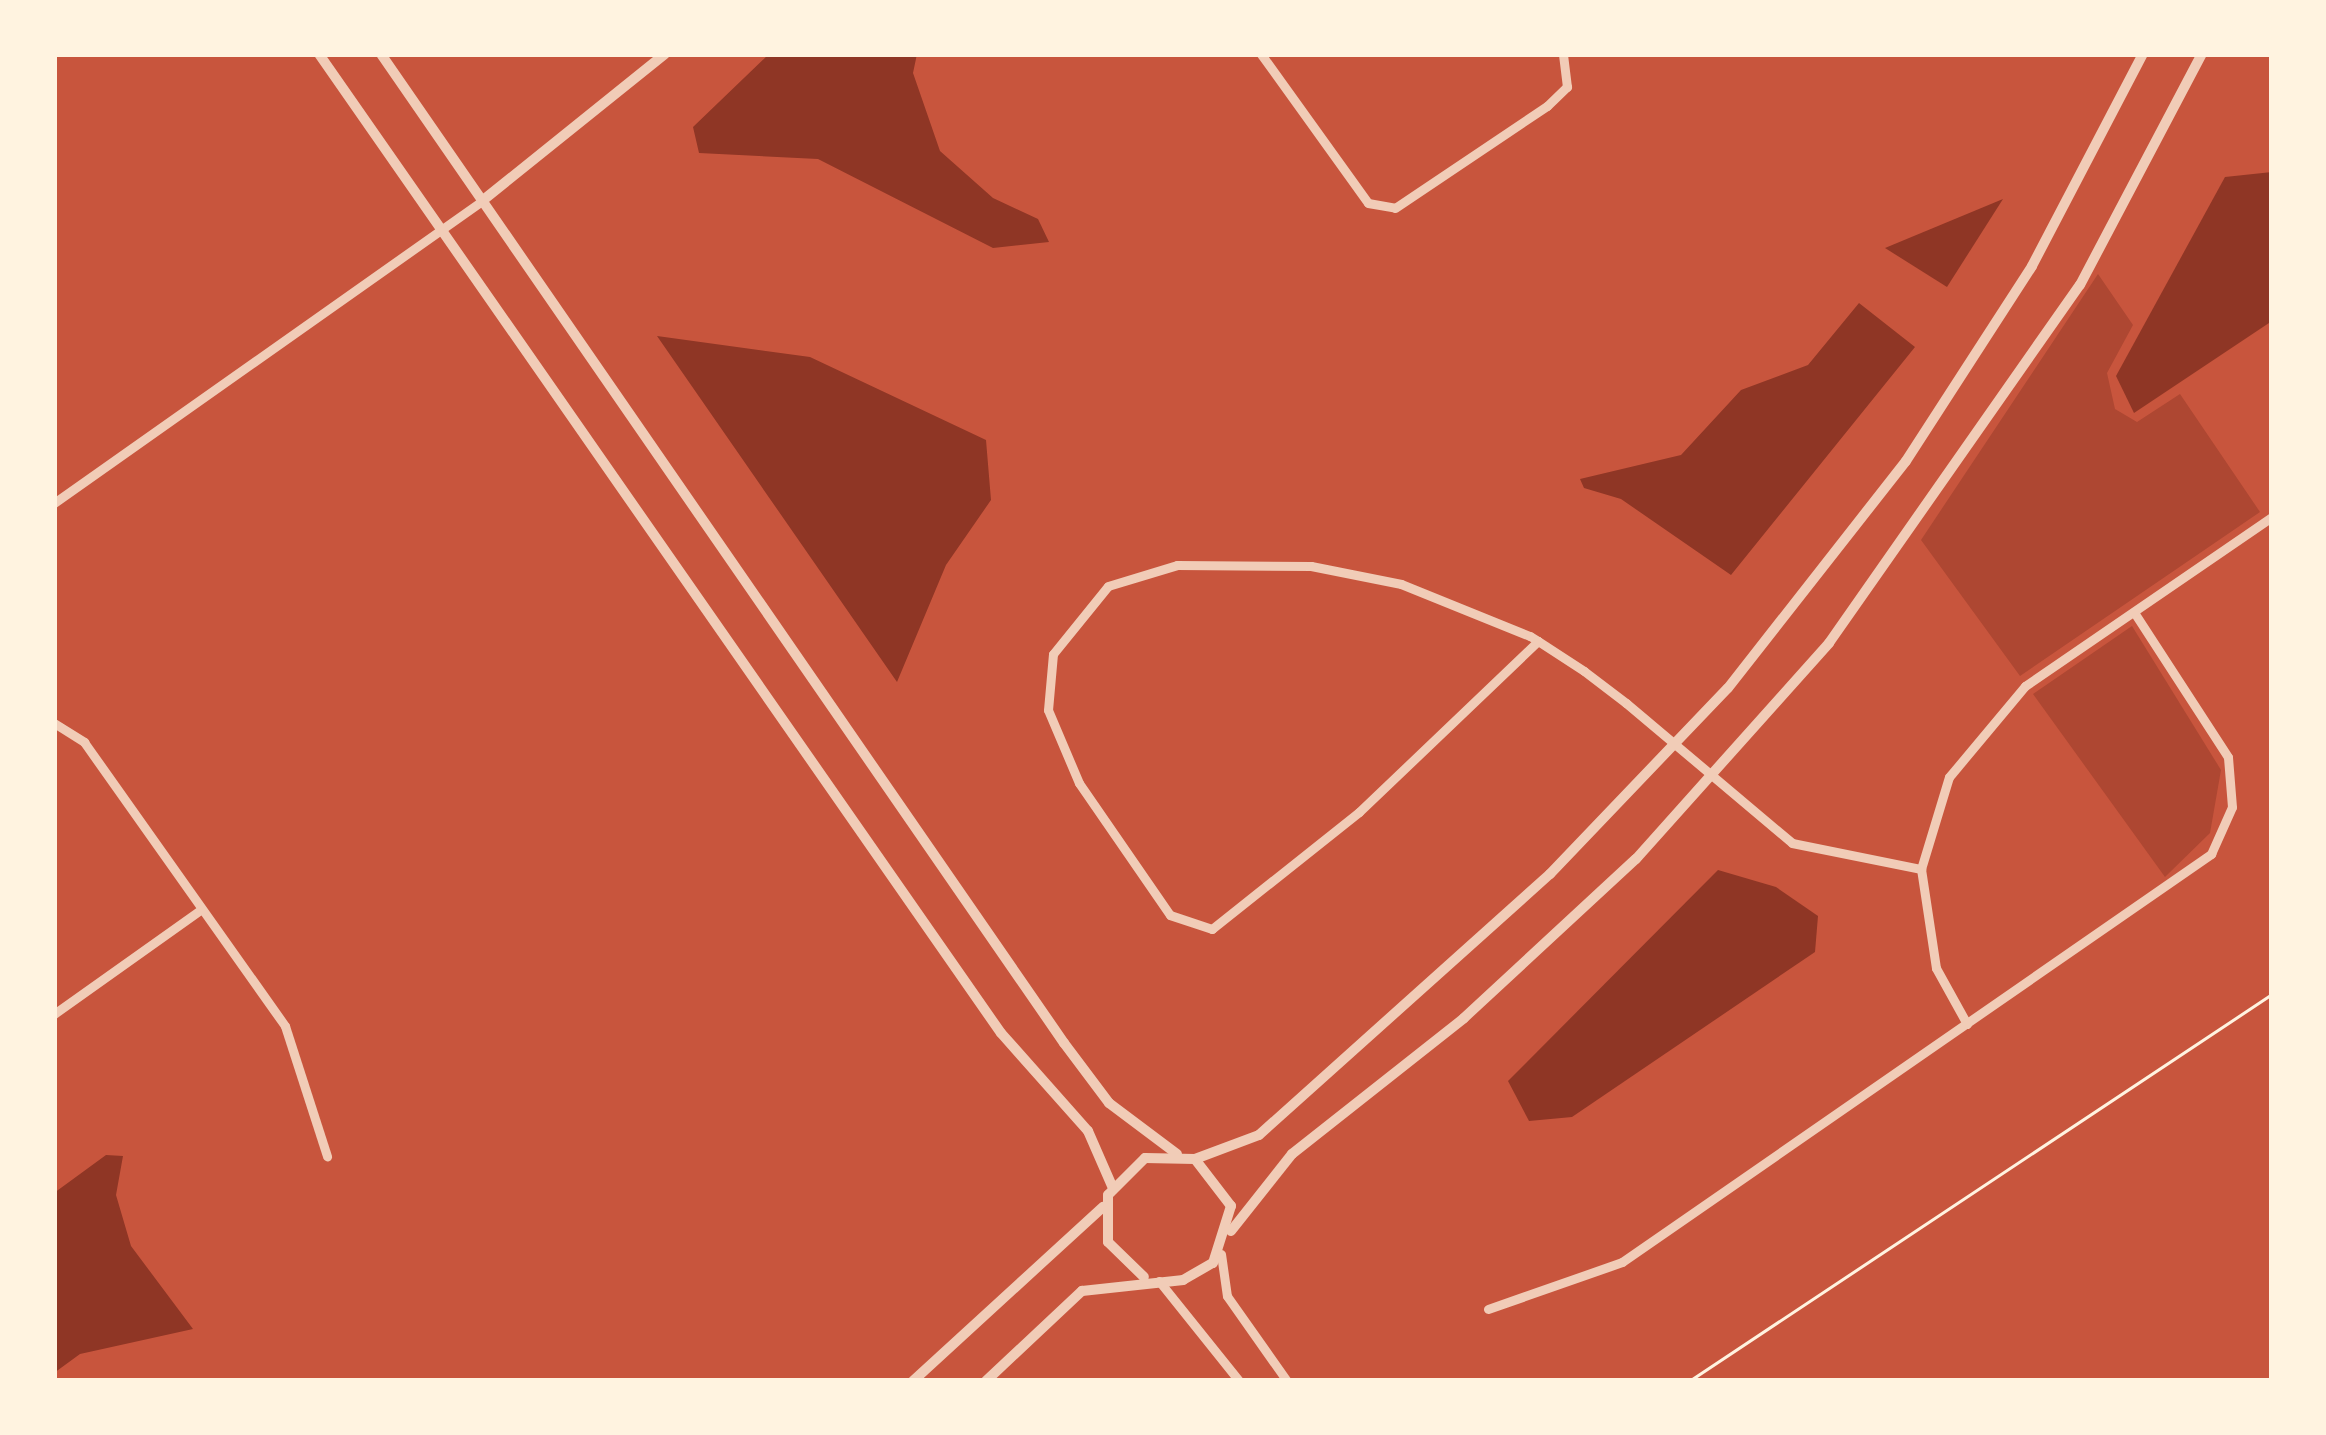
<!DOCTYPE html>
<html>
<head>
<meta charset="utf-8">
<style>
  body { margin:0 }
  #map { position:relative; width:2326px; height:1435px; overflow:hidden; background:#c8553d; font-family:Literata,serif }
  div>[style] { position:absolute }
  .green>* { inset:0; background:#ae4732 }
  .water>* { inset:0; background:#8f3625 }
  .path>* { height:3px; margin:-1.5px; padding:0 1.5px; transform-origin:1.5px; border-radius:1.5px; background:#fff3e0 }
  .minor>* { height:9px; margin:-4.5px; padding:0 4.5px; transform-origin:4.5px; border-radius:4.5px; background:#f1ccb7 }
  .tertiary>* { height:10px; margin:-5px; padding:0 5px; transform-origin:5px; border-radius:5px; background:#f1ccb7 }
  span { translate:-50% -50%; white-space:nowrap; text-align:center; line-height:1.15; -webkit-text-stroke:9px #fff3e0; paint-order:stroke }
  .frame { position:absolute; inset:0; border:57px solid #fff3e0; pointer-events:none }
</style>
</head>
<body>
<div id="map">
  <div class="green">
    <i style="clip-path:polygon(2098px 274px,2133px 325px,2107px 373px,2115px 409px,2137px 422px,2180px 394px,2260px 512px,2020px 676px,1921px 540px)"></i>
    <i style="clip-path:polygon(2132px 626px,2221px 770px,2210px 833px,2165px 877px,2033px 694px)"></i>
  </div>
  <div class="water">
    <i style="clip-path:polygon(769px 54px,917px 54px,913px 73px,940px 151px,993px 198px,1038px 219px,1049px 242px,993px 248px,818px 159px,699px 153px,693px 127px)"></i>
    <i style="clip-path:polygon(2272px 172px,2272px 321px,2134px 413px,2116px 376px,2225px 177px)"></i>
    <i style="clip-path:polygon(2003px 199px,1947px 287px,1885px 248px)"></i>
    <i style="clip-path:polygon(1859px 303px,1915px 347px,1731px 575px,1621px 499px,1584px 488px,1580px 479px,1681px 455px,1741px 390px,1808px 365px)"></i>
    <i style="clip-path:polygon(657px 336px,810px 357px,986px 440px,991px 500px,946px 565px,897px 682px)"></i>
    <i style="clip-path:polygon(1718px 870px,1776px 887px,1818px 916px,1815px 952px,1572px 1117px,1529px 1121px,1508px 1081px)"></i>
    <i style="clip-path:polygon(106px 1155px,123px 1156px,116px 1195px,131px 1246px,193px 1329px,80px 1354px,54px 1373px,54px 1193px)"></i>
  </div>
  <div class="path">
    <i style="left:1689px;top:1381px;width:700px;rotate:-33.58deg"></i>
  </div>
  <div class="minor">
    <i style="left:1261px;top:54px;width:183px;rotate:54.3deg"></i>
    <i style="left:1368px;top:203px;width:27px;rotate:10deg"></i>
    <i style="left:1395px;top:208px;width:183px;rotate:-33.9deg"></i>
    <i style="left:1547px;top:106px;width:28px;rotate:-44deg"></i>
    <i style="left:1567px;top:87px;width:33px;rotate:-97deg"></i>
    <i style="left:54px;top:503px;width:524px;rotate:-35.21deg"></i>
    <i style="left:1538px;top:641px;width:248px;rotate:136.3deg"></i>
    <i style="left:1359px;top:812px;width:188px;rotate:141.5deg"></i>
    <i style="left:1212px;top:929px;width:44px;rotate:-161.6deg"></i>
    <i style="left:1170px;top:915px;width:160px;rotate:-124.6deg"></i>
    <i style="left:1079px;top:783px;width:79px;rotate:-113deg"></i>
    <i style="left:1048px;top:710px;width:56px;rotate:-84.9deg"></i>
    <i style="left:1053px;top:654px;width:87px;rotate:-51deg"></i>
    <i style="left:1108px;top:586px;width:72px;rotate:-16.9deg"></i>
    <i style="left:1177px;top:565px;width:134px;rotate:0.4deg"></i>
    <i style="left:1311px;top:566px;width:92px;rotate:11.3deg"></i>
    <i style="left:1401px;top:584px;width:139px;rotate:22deg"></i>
    <i style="left:1530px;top:636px;width:9px;rotate:32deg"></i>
    <i style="left:1538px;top:641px;width:55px;rotate:33.1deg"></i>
    <i style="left:1584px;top:671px;width:53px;rotate:37.3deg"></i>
    <i style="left:1626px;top:703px;width:217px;rotate:40.1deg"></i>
    <i style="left:1792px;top:843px;width:132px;rotate:11.4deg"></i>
    <i style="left:54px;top:723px;width:36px;rotate:32deg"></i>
    <i style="left:84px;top:742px;width:348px;rotate:54.7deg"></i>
    <i style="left:285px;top:1026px;width:137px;rotate:72.1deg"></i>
    <i style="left:54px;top:1014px;width:181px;rotate:-35.4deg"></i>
    <i style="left:1967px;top:1024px;width:64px;rotate:-119deg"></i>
    <i style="left:1936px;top:968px;width:100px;rotate:-98.6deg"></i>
    <i style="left:1921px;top:869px;width:96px;rotate:-73.1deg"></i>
    <i style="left:1949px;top:777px;width:119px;rotate:-50.1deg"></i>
    <i style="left:2025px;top:686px;width:299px;rotate:-34.4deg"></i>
    <i style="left:1221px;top:1254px;width:42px;rotate:81.9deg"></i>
    <i style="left:1227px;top:1296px;width:104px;rotate:54.8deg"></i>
    <i style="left:1159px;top:1281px;width:128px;rotate:51.3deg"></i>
    <i style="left:1488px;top:1309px;width:142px;rotate:-19.3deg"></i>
    <i style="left:1622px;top:1262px;width:717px;rotate:-34.71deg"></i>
    <i style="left:2211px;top:854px;width:51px;rotate:-65.9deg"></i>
    <i style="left:2232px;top:807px;width:50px;rotate:-94.6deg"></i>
    <i style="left:2228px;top:757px;width:173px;rotate:-123deg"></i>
  </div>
  <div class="tertiary">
    <i style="left:319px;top:54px;width:1193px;rotate:55.14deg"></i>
    <i style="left:1001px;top:1033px;width:131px;rotate:48.4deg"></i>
    <i style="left:1088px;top:1131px;width:60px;rotate:66.4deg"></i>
    <i style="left:381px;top:54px;width:1202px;rotate:55.37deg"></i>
    <i style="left:1064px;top:1043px;width:75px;rotate:53.1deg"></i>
    <i style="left:1109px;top:1103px;width:85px;rotate:36.9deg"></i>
    <i style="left:482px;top:201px;width:235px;rotate:-38.8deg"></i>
    <i style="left:1195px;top:1159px;width:68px;rotate:-20.6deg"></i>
    <i style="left:1259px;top:1135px;width:391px;rotate:-41.9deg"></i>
    <i style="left:1550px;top:874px;width:257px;rotate:-46.3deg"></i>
    <i style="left:1728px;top:688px;width:288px;rotate:-51.9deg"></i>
    <i style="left:1906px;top:461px;width:232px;rotate:-57.1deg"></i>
    <i style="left:2032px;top:266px;width:239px;rotate:-62.4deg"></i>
    <i style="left:1231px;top:1231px;width:98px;rotate:-51.6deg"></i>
    <i style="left:1292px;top:1154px;width:219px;rotate:-38.3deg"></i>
    <i style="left:1464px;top:1018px;width:234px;rotate:-42.8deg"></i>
    <i style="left:1636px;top:859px;width:290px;rotate:-48.2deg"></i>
    <i style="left:1829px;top:643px;width:437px;rotate:-55deg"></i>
    <i style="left:2080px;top:285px;width:261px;rotate:-62.2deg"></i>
    <i style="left:913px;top:1381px;width:258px;rotate:-42.5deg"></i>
    <i style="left:986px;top:1381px;width:132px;rotate:-43.2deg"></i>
    <i style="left:1082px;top:1291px;width:102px;rotate:-6.2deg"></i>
    <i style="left:1183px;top:1280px;width:34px;rotate:-30deg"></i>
    <i style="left:1213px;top:1263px;width:60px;rotate:-72.5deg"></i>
    <i style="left:1231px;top:1206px;width:59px;rotate:-127.5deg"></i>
    <i style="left:1195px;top:1159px;width:50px;rotate:-178.9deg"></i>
    <i style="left:1145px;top:1158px;width:52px;rotate:135deg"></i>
    <i style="left:1108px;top:1195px;width:47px;rotate:90deg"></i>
    <i style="left:1108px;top:1242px;width:50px;rotate:44.2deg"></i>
  </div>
  <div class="frame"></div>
</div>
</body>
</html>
